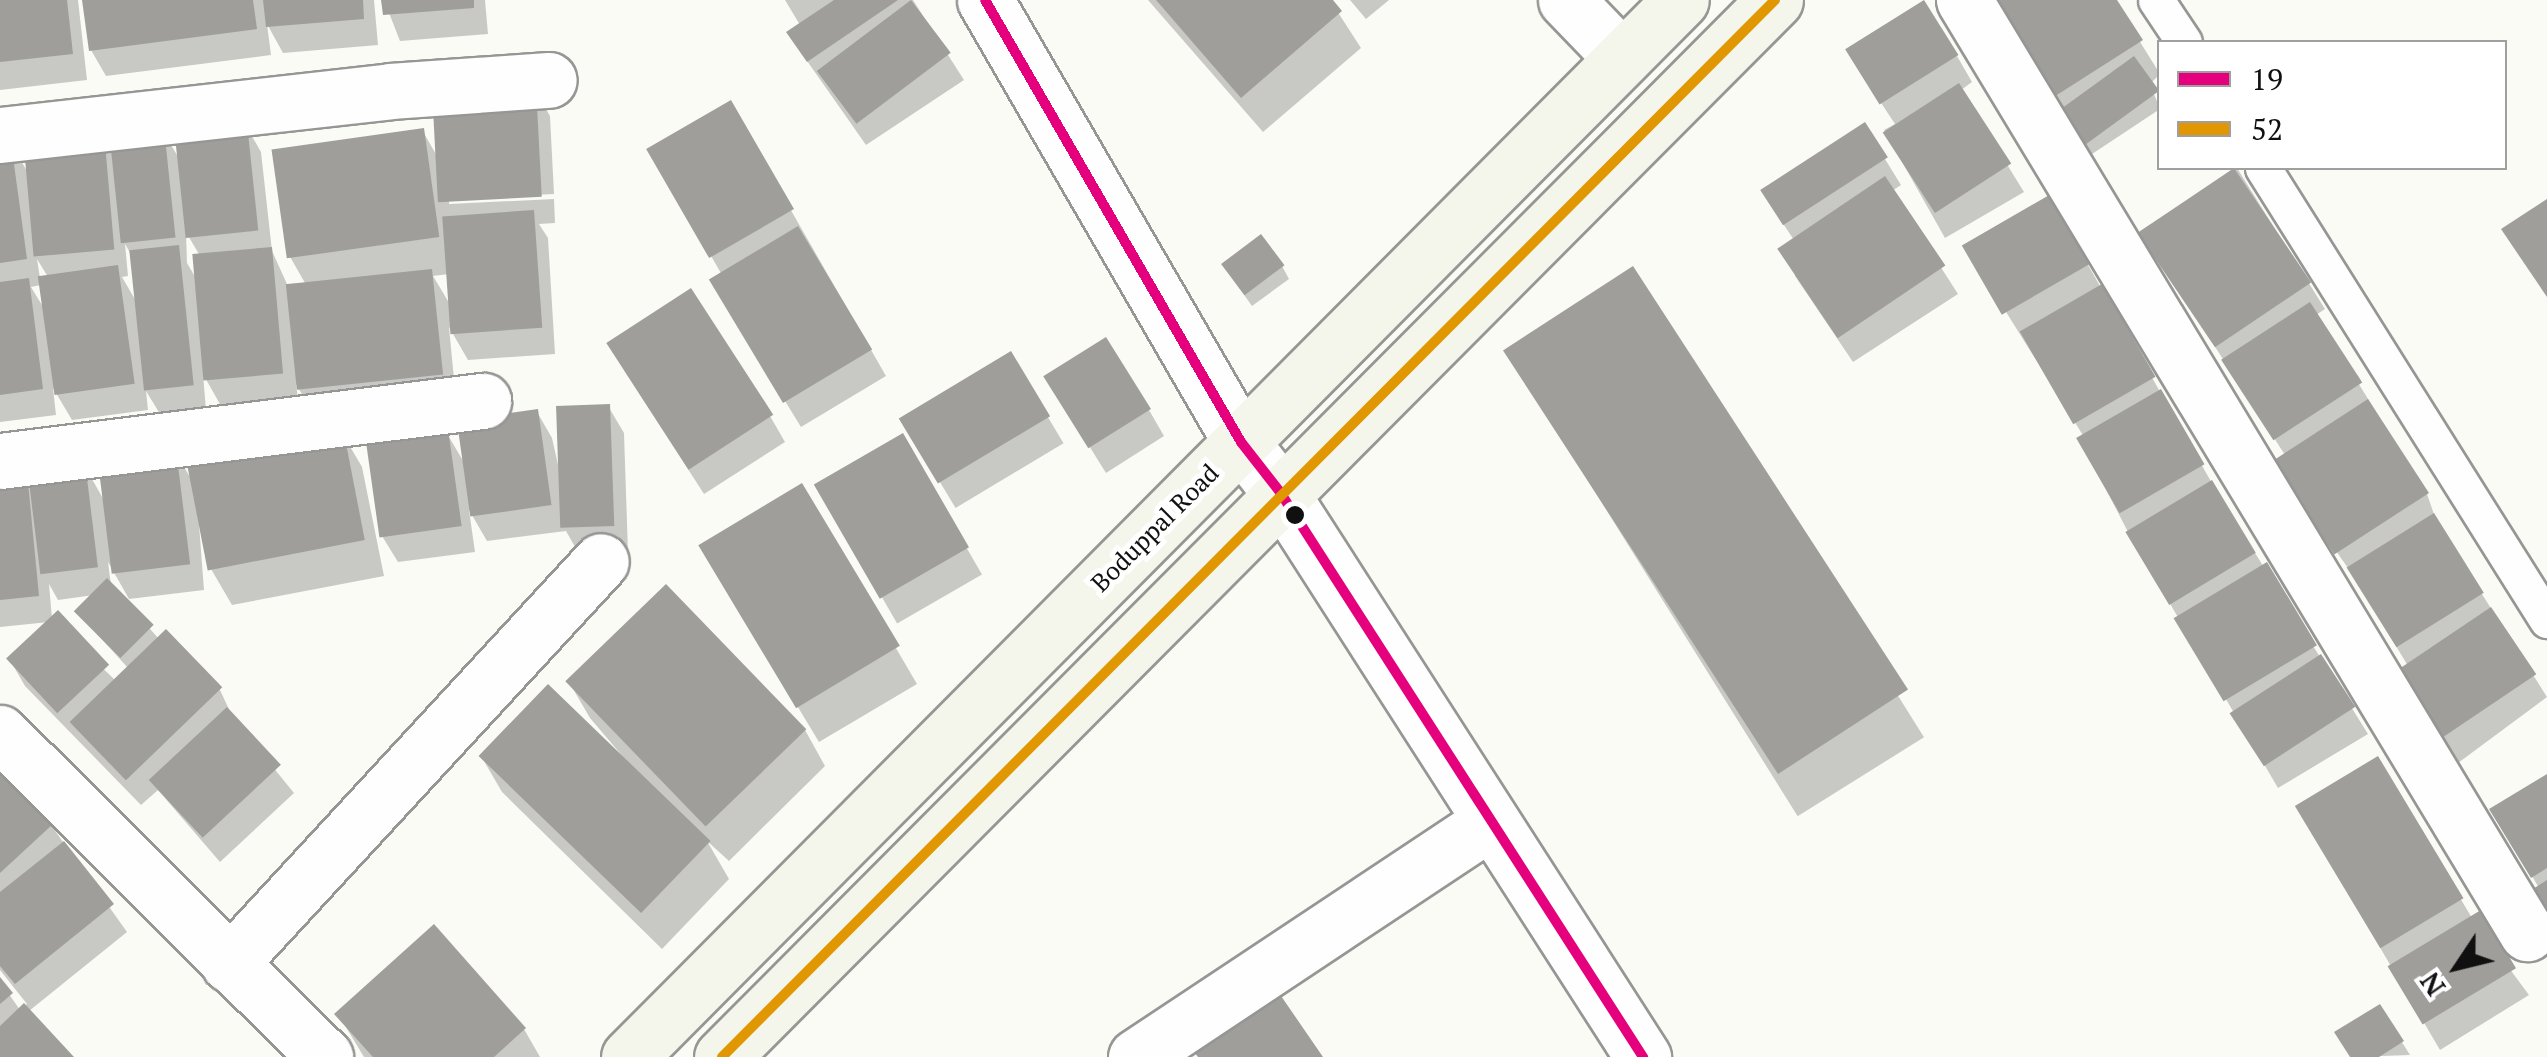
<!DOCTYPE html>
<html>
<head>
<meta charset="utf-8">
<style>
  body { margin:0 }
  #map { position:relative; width:2547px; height:1057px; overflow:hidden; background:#fbfbf6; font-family:"PT Serif",serif }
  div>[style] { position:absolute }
  .shadow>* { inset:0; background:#0003; transform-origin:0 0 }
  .building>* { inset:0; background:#9f9e9b; transform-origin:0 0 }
  .roads { filter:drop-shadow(2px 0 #969694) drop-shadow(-2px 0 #969694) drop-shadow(0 2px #969694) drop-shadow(0 -2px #969694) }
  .lane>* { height:35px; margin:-17.5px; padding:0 17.5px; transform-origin:17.5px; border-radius:17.5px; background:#fefefe }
  .street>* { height:55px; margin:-27.5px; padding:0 27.5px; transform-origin:27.5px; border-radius:27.5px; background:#fefefe }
  .secondary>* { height:55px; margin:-27.5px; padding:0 27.5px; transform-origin:27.5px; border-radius:27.5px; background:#f4f5eb }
  .bus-1>* { height:10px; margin:-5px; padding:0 5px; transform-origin:5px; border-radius:5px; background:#e5007d }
  .bus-2>* { height:10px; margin:-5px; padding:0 5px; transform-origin:5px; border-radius:5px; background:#e09702 }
  .dots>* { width:28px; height:28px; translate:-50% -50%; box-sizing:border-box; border:5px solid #fff; border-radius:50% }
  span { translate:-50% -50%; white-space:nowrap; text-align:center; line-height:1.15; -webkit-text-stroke:10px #fff; paint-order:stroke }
  .street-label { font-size:25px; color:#101010 }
  .legend { position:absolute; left:2157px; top:40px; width:350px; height:130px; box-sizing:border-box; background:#fff; border:2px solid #9f9f9f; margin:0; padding:12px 18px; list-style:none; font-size:30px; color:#101010 }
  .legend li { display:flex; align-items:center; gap:20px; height:50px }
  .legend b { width:50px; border:2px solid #9f9f9f }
  .north { position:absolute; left:2407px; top:917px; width:100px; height:100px; -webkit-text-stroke:8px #fff; paint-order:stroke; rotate:235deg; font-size:28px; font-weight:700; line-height:40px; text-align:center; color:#101010 }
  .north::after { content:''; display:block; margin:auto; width:35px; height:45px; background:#101010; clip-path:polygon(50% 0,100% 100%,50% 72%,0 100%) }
</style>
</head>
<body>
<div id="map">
  <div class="shadow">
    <i style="clip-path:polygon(0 0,78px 0,87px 80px,0 90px)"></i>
    <i style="clip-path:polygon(84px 0,374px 0,378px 45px,283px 53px,267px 24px,271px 55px,106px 76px,91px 50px)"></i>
    <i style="clip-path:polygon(384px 0,485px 0,488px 34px,400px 41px)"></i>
    <i style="clip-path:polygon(785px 0,913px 0,964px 80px,866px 145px,805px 58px,800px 25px)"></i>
    <i style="clip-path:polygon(1148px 0,1330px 0,1361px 48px,1263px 132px)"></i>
    <i style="clip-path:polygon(1350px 0,1389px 0,1366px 19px)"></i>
    <i style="clip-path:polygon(1985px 0,2114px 0,2160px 74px,2150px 84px,2160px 109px,2089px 156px)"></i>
    <i style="clip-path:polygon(1957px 56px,1972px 82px,1961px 90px,2024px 192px,1945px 238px,1884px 130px,1895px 124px,1862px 74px)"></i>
    <i style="clip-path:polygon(evenodd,535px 90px,550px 116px,554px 194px,449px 199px,449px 204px,554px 199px,555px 223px,539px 224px,548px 238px,555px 354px,468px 360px,449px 327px,456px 400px,313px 413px,296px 384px,298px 399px,221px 406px,203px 374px,206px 410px,160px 414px,146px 391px,148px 410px,72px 420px,53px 388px,56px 415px,0 422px,0 139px,8px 138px,28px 173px,162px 130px,180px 160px,246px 126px,261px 152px,272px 251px,287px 284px,305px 283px,289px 255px,422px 130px,437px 156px,535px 90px,186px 232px,200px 256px,197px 280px,187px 263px,186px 232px,535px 90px,125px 244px,132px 256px,136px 301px,122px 277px,128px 276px,125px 244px,535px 90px,37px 259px,48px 277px,40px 278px,37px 259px,535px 90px,449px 274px,451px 306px,433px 276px,449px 274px,535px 90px,41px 285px,45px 310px,31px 287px,41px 285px)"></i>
    <i style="clip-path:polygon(730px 104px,886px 376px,801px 427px,727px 307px,722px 275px,650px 150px)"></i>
    <i style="clip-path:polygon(1864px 125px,1901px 185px,1892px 191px,1958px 294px,1853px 362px,1795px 276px,1794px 240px,1778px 216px)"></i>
    <i style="clip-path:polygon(2237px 168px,2325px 309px,2316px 315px,2427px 494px,2437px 523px,2547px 697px,2458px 763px,2414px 698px,2408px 666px,2355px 578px,2291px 487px,2285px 455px,2140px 231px)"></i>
    <i style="clip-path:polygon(2050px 198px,2217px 492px,2368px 734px,2278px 788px,2128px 532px,2080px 439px,2084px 437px,1968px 251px)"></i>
    <i style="clip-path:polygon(1282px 266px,1289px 279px,1252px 306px,1232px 278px)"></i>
    <i style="left:1632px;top:270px;width:551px;height:149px;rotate:58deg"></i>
    <i style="left:1010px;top:354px;width:104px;height:126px;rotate:59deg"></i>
    <i style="clip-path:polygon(624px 370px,770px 416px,785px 442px,704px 494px)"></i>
    <i style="clip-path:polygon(1063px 404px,1149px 410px,1164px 436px,1106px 473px)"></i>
    <i style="clip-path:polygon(608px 406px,624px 433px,628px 552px,579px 554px,566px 531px,487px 541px,469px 510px,475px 552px,398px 562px,382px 536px,446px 432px,465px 464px,537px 412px,552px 438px,561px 478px)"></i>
    <i style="clip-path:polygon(evenodd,341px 431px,362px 467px,384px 576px,232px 605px,211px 569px,197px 498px,204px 590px,129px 599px,108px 562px,111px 585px,159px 639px,166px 632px,220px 690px,233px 718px,294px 793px,220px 862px,158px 790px,141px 805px,25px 686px,10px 660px,49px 622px,0 627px,0 476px,84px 465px,105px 502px,175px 452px,193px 482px,341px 431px,49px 584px,58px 600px,94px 595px,77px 612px,128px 668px,115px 680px,52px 619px,49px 584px)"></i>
    <i style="left:902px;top:436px;width:160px;height:98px;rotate:60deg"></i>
    <i style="clip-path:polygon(801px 486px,917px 684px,819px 742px,722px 581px)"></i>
    <i style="clip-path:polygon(569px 682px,805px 730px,825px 766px,729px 861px,707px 841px,729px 879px,662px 949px,502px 792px,481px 756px,641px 778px,590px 718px)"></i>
    <i style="clip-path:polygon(2377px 759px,2472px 918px,2529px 995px,2440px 1050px,2313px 833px)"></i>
    <i style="clip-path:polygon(0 770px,51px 825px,127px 932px,29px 1011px,71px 1057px,0 1057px,0 981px,20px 1010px,27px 1004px,0 970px)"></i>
    <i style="clip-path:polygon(2547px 777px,2547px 919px,2539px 888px,2493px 810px)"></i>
    <i style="clip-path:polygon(2380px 1007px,2410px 1055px,2352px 1057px)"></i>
    <i style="clip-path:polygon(338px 1014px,524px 1029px,540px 1057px,364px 1057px)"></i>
  </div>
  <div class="building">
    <i style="clip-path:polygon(0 0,67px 0,73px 54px,0 62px)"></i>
    <i style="clip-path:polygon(82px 0,253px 0,257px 29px,89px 51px)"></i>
    <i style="clip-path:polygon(263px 0,363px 0,364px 19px,266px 27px)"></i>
    <i style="clip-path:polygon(381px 0,474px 0,474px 8px,383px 15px)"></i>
    <i style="clip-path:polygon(834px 0,898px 0,807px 62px,786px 32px)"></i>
    <i style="left:911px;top:0;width:66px;height:118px;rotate:53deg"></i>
    <i style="clip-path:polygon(1156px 0,1333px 0,1342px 11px,1241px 98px)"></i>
    <i style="left:1924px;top:0;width:65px;height:93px;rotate:58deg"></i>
    <i style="clip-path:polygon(1985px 0,2117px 0,2143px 40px,2049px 100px)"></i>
    <i style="left:2134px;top:56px;width:43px;height:95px;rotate:54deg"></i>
    <i style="left:1959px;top:83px;width:96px;height:91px;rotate:57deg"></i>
    <i style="left:536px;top:87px;width:110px;height:104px;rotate:87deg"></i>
    <i style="left:731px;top:100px;width:126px;height:98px;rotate:60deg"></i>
    <i style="left:1865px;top:122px;width:42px;height:125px;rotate:57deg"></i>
    <i style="left:247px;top:123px;width:108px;height:73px;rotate:84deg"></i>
    <i style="left:164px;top:128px;width:110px;height:55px;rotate:84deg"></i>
    <i style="left:424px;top:128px;width:110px;height:154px;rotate:82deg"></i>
    <i style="left:104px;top:132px;width:118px;height:81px;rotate:85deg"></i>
    <i style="clip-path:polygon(10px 135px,27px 259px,0 263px,0 137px)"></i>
    <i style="left:2234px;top:168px;width:138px;height:116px;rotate:56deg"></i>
    <i style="left:1885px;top:176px;width:108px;height:130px;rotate:56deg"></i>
    <i style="left:2051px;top:194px;width:80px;height:103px;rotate:60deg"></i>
    <i style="clip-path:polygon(2547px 199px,2547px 297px,2501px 229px)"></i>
    <i style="left:534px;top:210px;width:118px;height:92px;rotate:86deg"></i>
    <i style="left:798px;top:226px;width:144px;height:104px;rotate:59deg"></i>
    <i style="left:1261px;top:234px;width:39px;height:50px;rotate:53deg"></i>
    <i style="left:179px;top:245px;width:141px;height:50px;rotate:84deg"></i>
    <i style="left:272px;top:247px;width:127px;height:80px;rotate:85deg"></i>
    <i style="left:118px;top:265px;width:120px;height:81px;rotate:82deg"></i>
    <i style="left:1633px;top:266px;width:505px;height:155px;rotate:57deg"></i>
    <i style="left:432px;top:269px;width:106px;height:147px;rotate:84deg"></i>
    <i style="clip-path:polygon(29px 278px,43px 389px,0 395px,0 282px)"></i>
    <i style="left:2102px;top:284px;width:107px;height:95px;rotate:60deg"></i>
    <i style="left:691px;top:288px;width:151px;height:101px;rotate:57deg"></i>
    <i style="left:2310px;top:302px;width:96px;height:106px;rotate:57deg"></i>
    <i style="left:1106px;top:337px;width:85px;height:74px;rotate:58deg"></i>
    <i style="left:1011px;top:351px;width:76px;height:131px;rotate:59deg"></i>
    <i style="left:2161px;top:389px;width:87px;height:98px;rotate:60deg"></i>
    <i style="left:2368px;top:399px;width:112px;height:113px;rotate:57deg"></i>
    <i style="left:610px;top:404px;width:122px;height:54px;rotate:88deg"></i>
    <i style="left:538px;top:409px;width:97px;height:82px;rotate:82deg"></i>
    <i style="left:343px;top:428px;width:114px;height:160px;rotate:79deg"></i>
    <i style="left:448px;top:429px;width:98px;height:83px;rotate:82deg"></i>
    <i style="left:903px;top:433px;width:132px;height:103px;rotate:60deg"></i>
    <i style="left:176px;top:449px;width:116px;height:79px;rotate:83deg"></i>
    <i style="left:85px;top:462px;width:106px;height:58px;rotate:83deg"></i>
    <i style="clip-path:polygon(27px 472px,39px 596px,0 600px,0 475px)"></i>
    <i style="left:2212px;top:480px;width:85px;height:101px;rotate:59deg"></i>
    <i style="left:802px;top:483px;width:190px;height:121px;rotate:59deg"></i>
    <i style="left:2434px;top:513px;width:94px;height:103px;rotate:58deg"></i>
    <i style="left:2267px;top:562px;width:97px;height:109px;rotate:59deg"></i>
    <i style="left:107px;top:578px;width:66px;height:47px;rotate:45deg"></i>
    <i style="left:666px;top:584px;width:202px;height:140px;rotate:46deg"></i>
    <i style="left:2491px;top:607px;width:81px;height:115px;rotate:56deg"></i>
    <i style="left:58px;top:610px;width:75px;height:71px;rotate:47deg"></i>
    <i style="left:166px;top:629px;width:81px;height:134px;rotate:46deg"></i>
    <i style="left:2321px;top:654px;width:63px;height:109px;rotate:57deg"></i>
    <i style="left:548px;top:684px;width:226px;height:100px;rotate:44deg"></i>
    <i style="left:227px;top:707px;width:79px;height:107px;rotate:47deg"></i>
    <i style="left:2378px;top:756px;width:166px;height:97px;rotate:59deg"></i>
    <i style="clip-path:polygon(0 766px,53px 824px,0 873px)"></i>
    <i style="clip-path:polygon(2547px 774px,2547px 868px,2531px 878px,2489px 809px)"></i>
    <i style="clip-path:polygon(64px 841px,114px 904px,15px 984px,0 966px,0 892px)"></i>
    <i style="clip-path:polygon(2547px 880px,2547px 922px,2528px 892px)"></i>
    <i style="left:2481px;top:910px;width:68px;height:109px;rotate:59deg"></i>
    <i style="clip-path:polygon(434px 924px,526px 1028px,494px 1057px,373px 1057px,334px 1014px)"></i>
    <i style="clip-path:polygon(0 977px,13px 993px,0 1004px)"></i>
    <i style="clip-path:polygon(1279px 993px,1323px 1057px,1198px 1057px,1194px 1052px)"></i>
    <i style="clip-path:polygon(24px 1003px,74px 1057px,0 1057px,0 1026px)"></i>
    <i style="clip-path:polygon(2380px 1004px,2404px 1041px,2379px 1057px,2350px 1057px,2334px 1032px)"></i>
  </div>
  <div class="roads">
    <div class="lane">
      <i style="left:2156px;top:0;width:50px;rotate:56.3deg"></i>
      <i style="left:2263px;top:168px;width:534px;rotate:57.86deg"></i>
    </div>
    <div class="street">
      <i style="left:985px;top:0;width:511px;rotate:59.92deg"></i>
      <i style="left:1241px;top:442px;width:63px;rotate:52deg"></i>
      <i style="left:1280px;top:492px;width:672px;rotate:57.28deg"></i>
      <i style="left:1566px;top:0;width:81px;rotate:46deg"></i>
      <i style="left:1964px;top:0;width:1090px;rotate:58.89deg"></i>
      <i style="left:0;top:135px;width:392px;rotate:-6.4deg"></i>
      <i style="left:390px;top:91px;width:159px;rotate:-4deg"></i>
      <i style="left:0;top:461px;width:487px;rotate:-7.1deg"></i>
      <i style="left:0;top:733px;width:459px;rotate:44.9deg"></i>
      <i style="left:229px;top:964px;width:548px;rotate:-47.29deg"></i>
      <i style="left:1136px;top:1057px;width:426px;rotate:-33.6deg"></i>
    </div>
    <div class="secondary">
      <i style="left:629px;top:1057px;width:1491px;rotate:-45.14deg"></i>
      <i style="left:722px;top:1057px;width:1492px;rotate:-45.11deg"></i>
    </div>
  </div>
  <div class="bus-1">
    <i style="left:985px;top:0;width:511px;rotate:59.92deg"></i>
    <i style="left:1241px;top:442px;width:63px;rotate:52deg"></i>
    <i style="left:1280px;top:492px;width:672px;rotate:57.28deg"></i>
  </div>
  <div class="bus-2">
    <i style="left:722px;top:1057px;width:1492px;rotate:-45.11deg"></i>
  </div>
  <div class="dots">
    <i style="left:1295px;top:515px;background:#101010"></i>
  </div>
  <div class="street-label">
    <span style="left:1155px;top:528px;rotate:-45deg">Boduppal Road</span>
  </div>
  <ul class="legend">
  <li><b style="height:12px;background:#e5007d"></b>19</li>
  <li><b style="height:12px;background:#e09702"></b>52</li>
  </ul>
  <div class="north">N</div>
</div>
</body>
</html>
